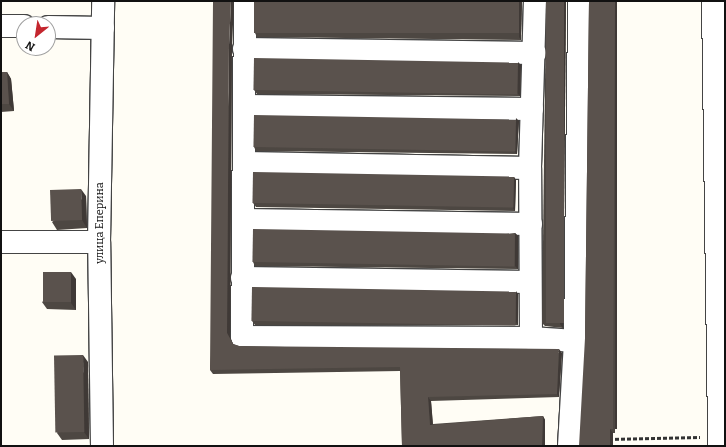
<!DOCTYPE html>
<html>
<head>
<meta charset="utf-8">
<style>
  body { margin:0 }
  #map { position:relative; width:726px; height:447px; overflow:hidden; background:#fffdf5; font-family:Bitter,serif }
  div>[style] { position:absolute }
  .path>* { height:2.5px; margin-top:-1.25px; transform-origin:0; background:repeating-linear-gradient(90deg,#333 0 4px,transparent 0 6px) }
  .roads { filter:drop-shadow(1px 0 #444) drop-shadow(-1px 0 #444) drop-shadow(0 1px #444) drop-shadow(0 -1px #444) }
  .minor>* { height:22px; margin:-11px; padding:0 11px; transform-origin:11px; border-radius:11px; background:#fff }
  .wall>* { inset:0; background:#4d4742 }
  .shaded-wall>* { inset:0; background:#3f3936; transform-origin:0 0 }
  .building>* { inset:0; background:#5a524d; transform-origin:0 0 }
  span { translate:-50% -50%; white-space:nowrap; text-align:center; line-height:1.15; -webkit-text-stroke:4px #fff; paint-order:stroke }
  .street-label { font-size:11px; color:#111 }
  .frame { position:absolute; inset:0; border:2px solid #111; pointer-events:none }
  .north { position:absolute; left:16px; top:16px; width:40px; height:40px; box-sizing:border-box; background:#fff; border:1px solid #a0a0a0; border-radius:50%; rotate:210deg; font-size:11px; font-weight:700; line-height:16px; text-align:center; color:#111 }
  .north::after { content:''; display:block; margin:auto; width:14px; height:18px; background:#c4262e; clip-path:polygon(50% 0,100% 100%,50% 72%,0 100%) }
</style>
</head>
<body>
<div id="map">
  <div class="path">
    <i style="left:609px;top:439px;width:91px;rotate:-1.3deg"></i>
  </div>
  <div class="roads">
    <div class="minor">
      <i style="left:245px;top:1px;width:336px;rotate:90.5deg"></i>
      <i style="left:242px;top:337px;width:289px;rotate:0.2deg"></i>
      <i style="left:531px;top:338px;width:170px;rotate:-90.3deg"></i>
      <i style="left:530px;top:168px;width:167px;rotate:-88.3deg"></i>
      <i style="left:713px;top:1px;width:445px;rotate:89.2deg"></i>
      <i style="left:1px;top:26px;width:23px"></i>
      <i style="left:48px;top:27px;width:55px;rotate:1deg"></i>
      <i style="left:244px;top:49px;width:291px;rotate:0.8deg"></i>
      <i style="left:244px;top:106px;width:288px;rotate:0.6deg"></i>
      <i style="left:244px;top:163px;width:286px;rotate:1deg"></i>
      <i style="left:243px;top:220px;width:288px;rotate:0.8deg"></i>
      <i style="left:1px;top:242px;width:98px"></i>
      <i style="left:242px;top:278px;width:288px;rotate:0.8deg"></i>
      <i style="left:531px;top:338px;width:44px;rotate:3.9deg"></i>
      <i style="left:102px;top:446px;width:204px;rotate:-90.8deg"></i>
      <i style="left:99px;top:242px;width:241px;rotate:-89deg"></i>
      <i style="left:569px;top:446px;width:105px;rotate:-86.7deg"></i>
      <i style="left:575px;top:341px;width:340px;rotate:-89.3deg"></i>
    </div>
  </div>
  <div class="wall">
    <i style="clip-path:polygon(522px 1px,521px 40px,257px 37px,255px 33px)"></i>
    <i style="clip-path:polygon(546px 1px,566px 1px,563px 328px,545px 326px,542px 323px)"></i>
    <i style="clip-path:polygon(589px 1px,617px 1px,615px 433px,613px 433px,613px 446px,585px 338px)"></i>
    <i style="clip-path:polygon(232px 48px,230px 337px,233px 344px,239px 346px,562px 353px,559px 397px,431px 401px,433px 424px,543px 416px,545px 420px,545px 446px,402px 446px,400px 371px,213px 374px,210px 370px)"></i>
    <i style="clip-path:polygon(521px 65px,520px 96px,257px 94px,254px 90px)"></i>
    <i style="clip-path:polygon(1px 72px,7px 72px,11px 79px,14px 111px,1px 112px)"></i>
    <i style="clip-path:polygon(519px 121px,517px 154px,256px 151px,254px 147px)"></i>
    <i style="clip-path:polygon(514px 177px,516px 180px,515px 211px,256px 207px,253px 203px)"></i>
    <i style="clip-path:polygon(86px 196px,87px 228px,57px 230px,52px 222px)"></i>
    <i style="clip-path:polygon(515px 233px,518px 236px,518px 269px,255px 266px,253px 262px)"></i>
    <i style="clip-path:polygon(76px 279px,76px 310px,47px 309px,42px 302px)"></i>
    <i style="clip-path:polygon(518px 294px,518px 325px,255px 325px,252px 321px)"></i>
    <i style="clip-path:polygon(88px 362px,89px 439px,62px 440px,57px 433px)"></i>
  </div>
  <div class="shaded-wall">
    <i style="clip-path:polygon(231px 1px,234px 1px,232px 48px,230px 337px,235px 348px,227px 333px,229px 45px)"></i>
    <i style="clip-path:polygon(519px 1px,522px 1px,521px 40px,519px 37px)"></i>
    <i style="clip-path:polygon(564px 1px,566px 1px,563px 328px,560px 324px)"></i>
    <i style="left:615px;top:1px;width:2px;height:428px"></i>
    <i style="clip-path:polygon(518px 62px,521px 65px,520px 96px,517px 93px)"></i>
    <i style="clip-path:polygon(7px 72px,11px 79px,14px 111px,9px 104px)"></i>
    <i style="clip-path:polygon(516px 118px,519px 121px,517px 154px,514px 151px)"></i>
    <i style="clip-path:polygon(514px 177px,516px 180px,515px 211px,513px 208px)"></i>
    <i style="clip-path:polygon(81px 189px,86px 196px,87px 228px,82px 220px)"></i>
    <i style="clip-path:polygon(515px 233px,518px 236px,518px 269px,515px 266px)"></i>
    <i style="clip-path:polygon(71px 272px,76px 279px,76px 310px,71px 303px)"></i>
    <i style="clip-path:polygon(516px 291px,518px 294px,518px 325px,516px 322px)"></i>
    <i style="clip-path:polygon(559px 349px,562px 353px,559px 397px,557px 394px)"></i>
    <i style="clip-path:polygon(83px 355px,88px 362px,89px 439px,84px 432px)"></i>
    <i style="clip-path:polygon(428px 397px,431px 401px,433px 428px,430px 425px)"></i>
    <i style="clip-path:polygon(543px 416px,545px 420px,545px 446px,542px 446px)"></i>
    <i style="clip-path:polygon(610px 429px,613px 433px,613px 446px,610px 446px)"></i>
  </div>
  <div class="building">
    <i style="clip-path:polygon(213px 1px,231px 1px,229px 45px,227px 333px,233px 344px,239px 346px,559px 349px,557px 394px,428px 397px,430px 425px,543px 416px,542px 446px,402px 446px,400px 367px,210px 370px)"></i>
    <i style="left:254px;top:1px;width:265px;height:32px"></i>
    <i style="left:546px;top:1px;width:18px;height:322px"></i>
    <i style="clip-path:polygon(589px 1px,615px 1px,613px 429px,610px 429px,610px 446px,579px 446px,585px 338px)"></i>
    <i style="left:254px;top:58px;width:264px;height:32px;rotate:1deg"></i>
    <i style="clip-path:polygon(1px 72px,7px 72px,9px 104px,1px 104px)"></i>
    <i style="left:254px;top:115px;width:262px;height:32px;rotate:1deg"></i>
    <i style="left:253px;top:172px;width:261px;height:31px;rotate:1deg"></i>
    <i style="left:81px;top:189px;width:31px;height:31px;rotate:88deg"></i>
    <i style="left:253px;top:229px;width:262px;height:33px;rotate:1deg"></i>
    <i style="left:43px;top:272px;width:28px;height:30px"></i>
    <i style="left:252px;top:287px;width:264px;height:34px;rotate:1deg"></i>
    <i style="left:83px;top:355px;width:77px;height:29px;rotate:89deg"></i>
  </div>
  <div class="street-label">
    <span style="left:100px;top:223px;rotate:-90deg">улица Еперина</span>
  </div>
  <div class="frame"></div>
  <div class="north">N</div>
</div>
</body>
</html>
